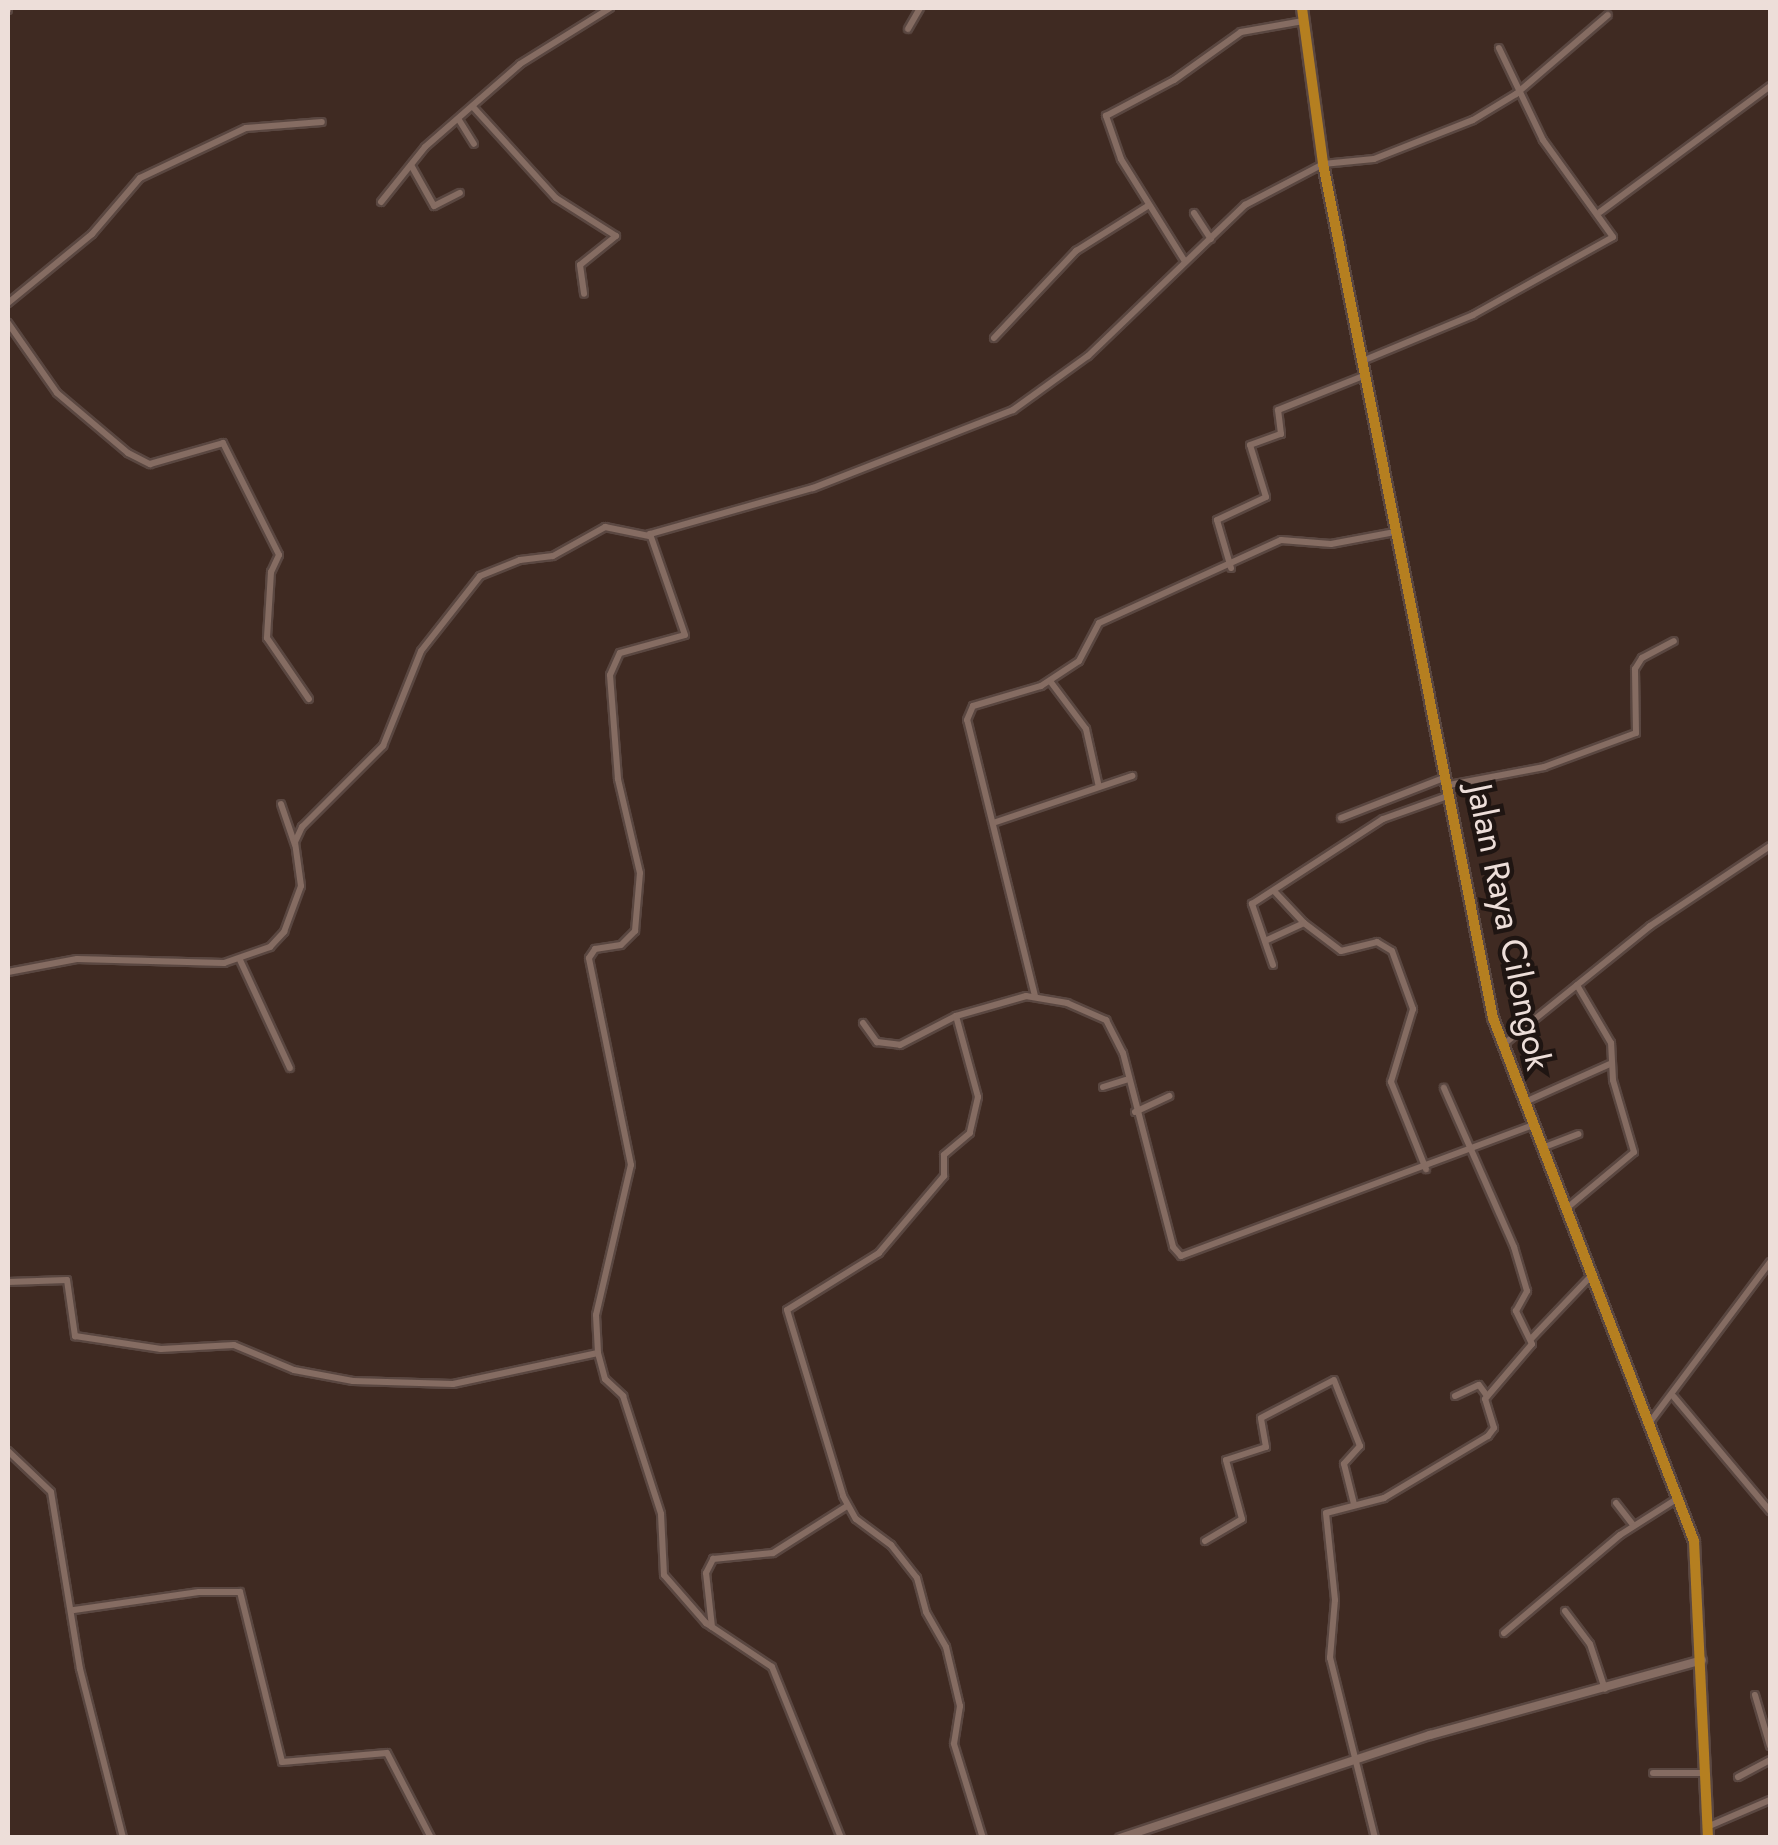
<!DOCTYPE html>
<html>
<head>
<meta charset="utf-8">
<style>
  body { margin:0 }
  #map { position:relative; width:1778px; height:1845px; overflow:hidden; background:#3f2a22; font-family:Jost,sans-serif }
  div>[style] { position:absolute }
  .roads { filter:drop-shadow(2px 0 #5a4741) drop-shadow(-2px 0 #5a4741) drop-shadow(0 2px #5a4741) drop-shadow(0 -2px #5a4741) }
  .minor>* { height:6px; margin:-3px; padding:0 3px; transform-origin:3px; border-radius:3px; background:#856c62 }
  .tertiary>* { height:8px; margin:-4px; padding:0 4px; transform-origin:4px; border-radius:4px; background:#856c62 }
  .trunk>* { height:10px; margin:-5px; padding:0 5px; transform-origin:5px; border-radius:5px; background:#b57f20 }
  span { translate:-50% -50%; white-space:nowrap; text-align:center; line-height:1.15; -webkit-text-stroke:9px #1f1512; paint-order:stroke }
  .street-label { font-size:35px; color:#edded9 }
  .frame { position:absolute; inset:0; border:10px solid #edded9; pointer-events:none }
</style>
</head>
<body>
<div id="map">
  <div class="roads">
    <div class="minor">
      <i style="left:8px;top:10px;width:2px;rotate:-90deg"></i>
      <i style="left:908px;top:29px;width:24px;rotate:-60deg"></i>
      <i style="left:474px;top:108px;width:122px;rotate:47.7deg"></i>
      <i style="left:556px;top:198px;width:71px;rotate:32.3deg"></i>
      <i style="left:616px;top:236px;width:46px;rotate:141.1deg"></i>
      <i style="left:580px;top:265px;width:29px;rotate:82deg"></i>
      <i style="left:459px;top:120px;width:28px;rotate:58deg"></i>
      <i style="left:411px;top:165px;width:47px;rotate:60.7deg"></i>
      <i style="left:434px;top:206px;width:29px;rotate:-27deg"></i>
      <i style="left:381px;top:202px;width:70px;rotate:-51.3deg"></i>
      <i style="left:425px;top:147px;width:126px;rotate:-41.1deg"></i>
      <i style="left:520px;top:64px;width:106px;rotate:-31.9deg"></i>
      <i style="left:1600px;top:212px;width:212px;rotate:-36.5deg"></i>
      <i style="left:1194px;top:213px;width:31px;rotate:57deg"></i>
      <i style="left:1184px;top:260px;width:119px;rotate:-122deg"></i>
      <i style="left:1121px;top:159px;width:46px;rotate:-109.2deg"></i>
      <i style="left:1106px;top:116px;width:77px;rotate:-27.9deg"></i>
      <i style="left:1174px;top:80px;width:82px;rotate:-35.6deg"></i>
      <i style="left:1241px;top:32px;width:63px;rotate:-10.1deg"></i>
      <i style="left:8px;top:303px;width:109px;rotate:-39.4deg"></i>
      <i style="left:92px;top:234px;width:74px;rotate:-49.4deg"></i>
      <i style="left:140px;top:178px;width:117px;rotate:-25.3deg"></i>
      <i style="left:246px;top:128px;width:76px;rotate:-4.5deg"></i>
      <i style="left:8px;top:323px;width:85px;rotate:55deg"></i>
      <i style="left:57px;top:393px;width:93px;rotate:40.2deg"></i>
      <i style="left:128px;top:453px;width:25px;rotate:27deg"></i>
      <i style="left:150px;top:464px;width:76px;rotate:-16deg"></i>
      <i style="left:223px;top:443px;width:125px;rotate:63.4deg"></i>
      <i style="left:279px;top:555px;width:19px;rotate:115deg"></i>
      <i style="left:271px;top:572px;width:66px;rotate:93.5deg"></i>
      <i style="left:267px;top:638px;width:74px;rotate:55.5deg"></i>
      <i style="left:994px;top:338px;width:120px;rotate:-46.7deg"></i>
      <i style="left:1076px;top:251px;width:86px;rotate:-32.2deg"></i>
      <i style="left:1362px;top:361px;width:120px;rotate:-22.5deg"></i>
      <i style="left:1473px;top:315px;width:160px;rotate:-29.1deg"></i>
      <i style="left:1613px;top:237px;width:120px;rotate:-125.8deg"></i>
      <i style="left:1543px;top:140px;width:102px;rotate:-115.6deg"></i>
      <i style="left:1231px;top:568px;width:50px;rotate:-106.3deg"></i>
      <i style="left:1217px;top:520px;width:54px;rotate:-25.1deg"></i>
      <i style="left:1266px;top:497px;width:54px;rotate:-107.1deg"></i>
      <i style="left:1250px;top:445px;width:33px;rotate:-20deg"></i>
      <i style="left:1281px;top:434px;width:24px;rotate:-97deg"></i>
      <i style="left:1278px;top:410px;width:92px;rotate:-21.8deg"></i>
      <i style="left:1050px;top:681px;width:60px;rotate:53.1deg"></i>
      <i style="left:1086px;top:729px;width:59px;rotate:77.4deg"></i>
      <i style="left:1449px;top:785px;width:97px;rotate:-10.7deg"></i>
      <i style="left:1544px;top:767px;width:98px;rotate:-20.3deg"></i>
      <i style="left:1636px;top:733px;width:64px;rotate:-90.9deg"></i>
      <i style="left:1635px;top:669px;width:13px;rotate:-58deg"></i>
      <i style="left:1642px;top:658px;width:36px;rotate:-28deg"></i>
      <i style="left:281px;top:804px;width:43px;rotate:71.1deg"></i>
      <i style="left:1341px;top:818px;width:113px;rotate:-21.3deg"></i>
      <i style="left:996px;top:822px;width:144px;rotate:-18.7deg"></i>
      <i style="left:1275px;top:892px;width:42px;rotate:46.9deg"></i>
      <i style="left:1265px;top:941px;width:43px;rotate:-24.8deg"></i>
      <i style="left:1304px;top:923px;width:46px;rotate:37.1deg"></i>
      <i style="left:1341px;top:951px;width:37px;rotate:-14deg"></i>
      <i style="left:1377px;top:942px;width:17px;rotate:31deg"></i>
      <i style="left:1392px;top:951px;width:62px;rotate:70.1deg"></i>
      <i style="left:1413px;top:1009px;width:76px;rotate:106.8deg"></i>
      <i style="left:1391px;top:1082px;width:94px;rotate:68.1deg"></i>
      <i style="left:240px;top:960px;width:119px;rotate:65.2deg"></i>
      <i style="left:1273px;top:965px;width:65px;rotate:-109deg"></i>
      <i style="left:1252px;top:904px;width:156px;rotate:-33deg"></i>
      <i style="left:1383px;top:819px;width:71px;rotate:-19.7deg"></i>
      <i style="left:8px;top:972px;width:70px;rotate:-10.7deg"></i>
      <i style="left:77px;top:959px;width:147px;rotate:1.6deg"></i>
      <i style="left:224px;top:963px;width:49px;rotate:-19.2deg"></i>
      <i style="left:270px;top:947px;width:21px;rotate:-47deg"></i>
      <i style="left:284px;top:932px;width:49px;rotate:-69.7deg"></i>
      <i style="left:301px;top:886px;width:44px;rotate:-97.8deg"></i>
      <i style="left:295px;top:842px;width:17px;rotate:-65deg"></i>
      <i style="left:302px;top:827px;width:115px;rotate:-45deg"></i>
      <i style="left:383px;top:746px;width:102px;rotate:-68.2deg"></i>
      <i style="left:421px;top:651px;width:95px;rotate:-51.8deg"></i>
      <i style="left:480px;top:576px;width:43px;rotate:-21.8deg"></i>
      <i style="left:520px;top:560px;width:33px;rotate:-7deg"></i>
      <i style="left:553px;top:556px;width:60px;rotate:-29.1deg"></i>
      <i style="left:605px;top:527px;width:45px;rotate:11.6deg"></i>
      <i style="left:1035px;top:996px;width:284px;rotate:-103.8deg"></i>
      <i style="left:967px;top:720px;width:15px;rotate:-67deg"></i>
      <i style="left:973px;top:706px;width:71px;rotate:-16.4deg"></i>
      <i style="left:1041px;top:686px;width:45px;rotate:-33.3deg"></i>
      <i style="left:1079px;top:661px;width:43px;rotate:-62.2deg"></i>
      <i style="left:1099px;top:623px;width:200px;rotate:-24.5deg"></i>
      <i style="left:1281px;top:540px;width:50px;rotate:4.6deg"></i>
      <i style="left:1331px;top:544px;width:65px;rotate:-10.6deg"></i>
      <i style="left:956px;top:1016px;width:84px;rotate:74.8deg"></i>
      <i style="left:978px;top:1097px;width:37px;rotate:103deg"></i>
      <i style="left:970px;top:1133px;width:34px;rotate:140deg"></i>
      <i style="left:944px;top:1155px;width:21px;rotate:90deg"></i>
      <i style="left:944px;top:1176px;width:101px;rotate:130.2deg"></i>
      <i style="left:879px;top:1253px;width:108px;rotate:148.2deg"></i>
      <i style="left:787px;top:1310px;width:194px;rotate:73.2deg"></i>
      <i style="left:843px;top:1496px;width:26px;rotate:61deg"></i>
      <i style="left:856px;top:1519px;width:44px;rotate:36.6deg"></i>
      <i style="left:891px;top:1545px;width:42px;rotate:51.8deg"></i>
      <i style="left:917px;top:1578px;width:35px;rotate:75deg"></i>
      <i style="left:926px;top:1612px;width:40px;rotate:60.3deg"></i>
      <i style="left:946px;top:1647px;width:61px;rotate:76.7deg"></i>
      <i style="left:960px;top:1706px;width:38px;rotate:99deg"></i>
      <i style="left:954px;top:1744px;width:98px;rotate:72.9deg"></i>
      <i style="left:863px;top:1023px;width:24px;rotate:54deg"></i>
      <i style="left:877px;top:1042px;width:23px;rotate:7deg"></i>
      <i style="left:900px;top:1045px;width:63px;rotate:-27.4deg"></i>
      <i style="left:956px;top:1016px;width:73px;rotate:-15.9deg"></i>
      <i style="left:1026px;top:996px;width:42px;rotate:9.7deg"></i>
      <i style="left:1067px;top:1003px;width:43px;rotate:23.6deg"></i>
      <i style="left:1106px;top:1020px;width:37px;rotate:63deg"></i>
      <i style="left:1123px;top:1053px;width:200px;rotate:75.5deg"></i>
      <i style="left:1173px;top:1247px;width:12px;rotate:48deg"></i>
      <i style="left:1181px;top:1256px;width:372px;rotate:-20.4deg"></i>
      <i style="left:1504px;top:1044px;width:188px;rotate:-38.9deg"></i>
      <i style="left:1650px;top:926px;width:144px;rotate:-33.7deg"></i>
      <i style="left:1103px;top:1087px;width:24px;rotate:-17deg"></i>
      <i style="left:1525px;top:1102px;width:93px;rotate:-24.1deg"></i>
      <i style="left:1135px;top:1112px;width:38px;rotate:-25deg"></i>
      <i style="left:1542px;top:1148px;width:39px;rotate:-21deg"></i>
      <i style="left:1567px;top:1208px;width:87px;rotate:-39.9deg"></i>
      <i style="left:1634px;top:1152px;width:75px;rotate:-106.3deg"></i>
      <i style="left:1613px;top:1080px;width:37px;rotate:-93deg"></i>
      <i style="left:1611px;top:1043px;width:67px;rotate:-120.4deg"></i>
      <i style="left:8px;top:1282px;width:59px;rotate:-1.9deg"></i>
      <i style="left:67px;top:1280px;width:57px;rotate:81.9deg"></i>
      <i style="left:75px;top:1336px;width:87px;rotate:8.6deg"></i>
      <i style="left:161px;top:1349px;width:73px;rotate:-3.1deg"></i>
      <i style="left:234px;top:1345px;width:65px;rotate:22.6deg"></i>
      <i style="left:294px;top:1370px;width:60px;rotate:10.6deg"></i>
      <i style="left:353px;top:1381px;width:100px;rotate:1.7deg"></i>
      <i style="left:453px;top:1384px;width:148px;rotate:-12.1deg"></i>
      <i style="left:598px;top:1353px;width:38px;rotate:-93deg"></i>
      <i style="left:596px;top:1315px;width:154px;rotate:-76.9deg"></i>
      <i style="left:631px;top:1165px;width:211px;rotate:-101.5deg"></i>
      <i style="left:589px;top:958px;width:11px;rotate:-56deg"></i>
      <i style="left:595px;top:949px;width:26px;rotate:-9deg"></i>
      <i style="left:621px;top:945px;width:20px;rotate:-45deg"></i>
      <i style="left:635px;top:931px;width:58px;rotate:-85.1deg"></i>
      <i style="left:640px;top:873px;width:97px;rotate:-103.2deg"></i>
      <i style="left:618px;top:779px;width:104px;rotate:-94.4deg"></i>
      <i style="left:610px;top:675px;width:24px;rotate:-66deg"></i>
      <i style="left:620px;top:653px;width:67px;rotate:-15.5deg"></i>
      <i style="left:685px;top:635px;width:107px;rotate:-109.1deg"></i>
      <i style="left:650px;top:534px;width:169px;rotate:-15.8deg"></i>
      <i style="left:813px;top:488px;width:215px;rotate:-21.3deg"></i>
      <i style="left:1013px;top:410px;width:92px;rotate:-35.8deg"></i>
      <i style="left:1088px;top:356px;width:218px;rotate:-43.9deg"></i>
      <i style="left:1245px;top:205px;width:88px;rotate:-27.7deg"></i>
      <i style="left:1323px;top:164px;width:51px;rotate:-5.6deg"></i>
      <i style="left:1374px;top:159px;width:106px;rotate:-21.5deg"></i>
      <i style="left:1473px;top:120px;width:50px;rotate:-31.2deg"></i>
      <i style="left:1516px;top:94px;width:121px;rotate:-40.7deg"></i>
      <i style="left:1531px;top:1339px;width:86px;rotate:-46.4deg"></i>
      <i style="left:598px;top:1353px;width:27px;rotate:75deg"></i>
      <i style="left:605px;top:1379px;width:25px;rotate:43deg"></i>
      <i style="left:623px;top:1396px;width:124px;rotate:72.1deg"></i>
      <i style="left:661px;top:1514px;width:61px;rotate:87.2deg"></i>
      <i style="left:664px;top:1575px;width:64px;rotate:48.8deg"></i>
      <i style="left:706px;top:1623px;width:79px;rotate:33.7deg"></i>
      <i style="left:772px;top:1667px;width:184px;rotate:68deg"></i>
      <i style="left:1455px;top:1396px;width:26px;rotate:-25deg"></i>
      <i style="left:1479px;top:1385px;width:14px;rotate:54deg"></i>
      <i style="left:1674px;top:1397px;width:149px;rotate:49.9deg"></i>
      <i style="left:1650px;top:1422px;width:200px;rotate:-53.1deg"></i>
      <i style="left:8px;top:1451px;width:59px;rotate:43.6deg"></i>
      <i style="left:51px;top:1492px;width:179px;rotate:80.7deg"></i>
      <i style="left:80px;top:1669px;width:174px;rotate:75.7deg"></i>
      <i style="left:1616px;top:1503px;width:28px;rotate:52deg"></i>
      <i style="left:1205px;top:1541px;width:43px;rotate:-30.7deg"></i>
      <i style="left:1242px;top:1519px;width:61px;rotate:-105.2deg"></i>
      <i style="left:1226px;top:1460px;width:42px;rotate:-18deg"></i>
      <i style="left:1266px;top:1447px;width:29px;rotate:-100deg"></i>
      <i style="left:1261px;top:1418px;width:82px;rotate:-27.5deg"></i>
      <i style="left:1334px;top:1380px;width:71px;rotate:68.5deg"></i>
      <i style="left:1360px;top:1446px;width:24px;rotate:132deg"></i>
      <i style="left:1344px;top:1464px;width:41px;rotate:76deg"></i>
      <i style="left:74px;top:1610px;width:126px;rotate:-8.2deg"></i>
      <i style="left:199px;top:1592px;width:41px"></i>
      <i style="left:240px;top:1592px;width:175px;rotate:76.1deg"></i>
      <i style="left:282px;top:1762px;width:105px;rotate:-4.9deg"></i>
      <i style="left:387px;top:1753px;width:96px;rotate:62.6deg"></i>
      <i style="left:1565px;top:1611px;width:41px;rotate:52.9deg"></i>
      <i style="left:1590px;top:1644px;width:47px;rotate:71.6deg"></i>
      <i style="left:712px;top:1627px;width:54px;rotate:-96.3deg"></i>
      <i style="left:706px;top:1573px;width:16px;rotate:-63deg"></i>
      <i style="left:713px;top:1559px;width:60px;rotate:-5.7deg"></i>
      <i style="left:773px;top:1553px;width:88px;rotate:-32.4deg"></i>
      <i style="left:1504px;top:1633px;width:152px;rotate:-40.2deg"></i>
      <i style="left:1620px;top:1535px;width:69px;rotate:-32.5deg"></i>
      <i style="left:1755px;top:1695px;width:53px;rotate:73.6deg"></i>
      <i style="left:1653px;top:1773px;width:49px"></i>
      <i style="left:1738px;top:1777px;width:36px;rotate:-28deg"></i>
      <i style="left:1707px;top:1827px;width:69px;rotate:-23.2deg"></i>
      <i style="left:1375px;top:1838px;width:186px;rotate:-104deg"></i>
      <i style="left:1330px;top:1658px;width:58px;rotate:-85.1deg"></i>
      <i style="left:1335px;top:1600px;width:87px;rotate:-95.9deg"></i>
      <i style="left:1326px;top:1513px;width:60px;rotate:-14.5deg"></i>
      <i style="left:1384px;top:1498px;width:121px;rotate:-30.8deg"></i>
      <i style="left:1488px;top:1436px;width:10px;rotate:-53deg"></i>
      <i style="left:1494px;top:1428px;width:30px;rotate:-107deg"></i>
      <i style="left:1485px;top:1399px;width:72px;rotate:-49.5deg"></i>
      <i style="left:1532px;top:1344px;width:37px;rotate:-116deg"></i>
      <i style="left:1516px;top:1311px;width:23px;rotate:-61deg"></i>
      <i style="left:1527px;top:1291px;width:46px;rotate:-106.5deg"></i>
      <i style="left:1514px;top:1247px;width:174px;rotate:-113.8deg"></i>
    </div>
    <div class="tertiary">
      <i style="left:1120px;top:1838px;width:327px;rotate:-18.4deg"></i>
      <i style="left:1430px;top:1735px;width:282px;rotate:-15.4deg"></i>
    </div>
    <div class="trunk">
      <i style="left:1302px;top:8px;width:157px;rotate:82.3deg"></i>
      <i style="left:1323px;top:164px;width:871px;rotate:78.74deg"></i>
      <i style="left:1493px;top:1018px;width:560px;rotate:68.98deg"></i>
      <i style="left:1694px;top:1541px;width:297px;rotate:87.3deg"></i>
    </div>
  </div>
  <div class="street-label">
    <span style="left:1509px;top:927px;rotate:78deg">Jalan Raya Cilongok</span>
  </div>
  <div class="frame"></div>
</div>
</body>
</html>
